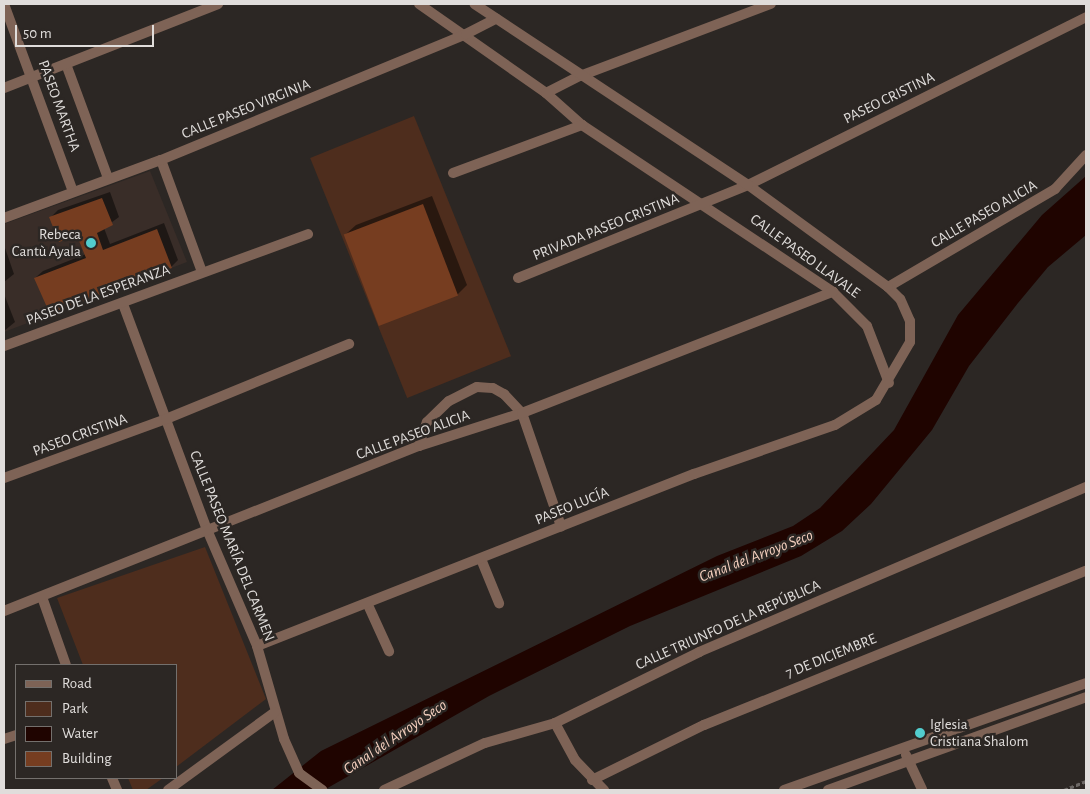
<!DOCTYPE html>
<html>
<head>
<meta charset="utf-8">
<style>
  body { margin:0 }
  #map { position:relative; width:1090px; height:794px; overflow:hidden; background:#2c2724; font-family:"Alegreya Sans",sans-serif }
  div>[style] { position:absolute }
  .built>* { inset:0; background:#392d28 }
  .green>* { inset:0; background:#4e2d1d; transform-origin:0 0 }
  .water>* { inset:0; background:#1f0400 }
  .shadow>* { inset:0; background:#0007 }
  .building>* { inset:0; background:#763d20; transform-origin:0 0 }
  .path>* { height:3px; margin-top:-1.5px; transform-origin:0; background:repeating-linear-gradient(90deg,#6c6865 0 4px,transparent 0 6.5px) }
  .street>* { height:10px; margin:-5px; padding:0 5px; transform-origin:5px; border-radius:5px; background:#7e6356 }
  .dots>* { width:14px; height:14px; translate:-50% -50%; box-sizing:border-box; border:2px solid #2c2724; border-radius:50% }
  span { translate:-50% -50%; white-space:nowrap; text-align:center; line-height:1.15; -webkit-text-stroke:5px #2c2724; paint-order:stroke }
  .street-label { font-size:15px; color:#e0dddb }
  .poi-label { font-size:15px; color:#e0dddb }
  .right { translate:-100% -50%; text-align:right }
  .left { translate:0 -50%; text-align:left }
  .water-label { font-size:16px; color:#f5d0bf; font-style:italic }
  .frame { position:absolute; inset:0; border:5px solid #e0dddb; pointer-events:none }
  .legend { position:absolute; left:15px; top:664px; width:162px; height:115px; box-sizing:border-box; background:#2c2724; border:1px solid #74706d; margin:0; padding:6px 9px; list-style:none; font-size:15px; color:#e0dddb }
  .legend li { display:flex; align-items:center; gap:10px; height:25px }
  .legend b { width:25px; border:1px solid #74706d }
  .scale { position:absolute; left:15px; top:25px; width:139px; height:22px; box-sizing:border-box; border:2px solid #e0dddb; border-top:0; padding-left:6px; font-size:15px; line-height:18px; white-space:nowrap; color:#e0dddb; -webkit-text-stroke:4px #2c2724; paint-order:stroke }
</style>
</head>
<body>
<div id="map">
  <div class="built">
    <i style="clip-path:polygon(150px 171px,187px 262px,4px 332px,4px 224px)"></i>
  </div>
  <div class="green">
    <i style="left:414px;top:116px;width:259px;height:112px;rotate:68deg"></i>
    <i style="clip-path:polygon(205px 547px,266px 699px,176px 767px,176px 665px,83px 665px,57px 598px)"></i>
    <i style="clip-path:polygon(128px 778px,163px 778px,146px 790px,133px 790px)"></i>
  </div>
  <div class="water">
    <i style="clip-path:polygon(1086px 176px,1086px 235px,1048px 267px,1018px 303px,969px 366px,932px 430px,871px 504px,842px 531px,801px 556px,630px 626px,489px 696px,324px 790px,272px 790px,321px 751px,717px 556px,793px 526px,820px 508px,894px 430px,958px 315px,1042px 215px)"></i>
  </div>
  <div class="shadow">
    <i style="clip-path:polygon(110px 192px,119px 217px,104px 228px,110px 244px,164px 223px,178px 260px,171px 267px,35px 278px,43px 271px,86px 254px,78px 234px,51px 217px,58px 210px)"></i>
    <i style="clip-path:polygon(432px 196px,467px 285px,457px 295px,346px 234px,356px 225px)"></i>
    <i style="clip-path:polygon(4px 245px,14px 274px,4px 282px)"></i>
    <i style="clip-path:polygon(4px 294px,15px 322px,4px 331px)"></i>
  </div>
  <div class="building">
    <i style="clip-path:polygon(102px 198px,113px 225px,97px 233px,103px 250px,157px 229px,172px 268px,50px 314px,34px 278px,86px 258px,77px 236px,59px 242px,49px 217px)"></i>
    <i style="left:423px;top:204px;width:98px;height:85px;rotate:69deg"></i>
  </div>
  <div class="path">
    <i style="left:1064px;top:790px;width:24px;rotate:-22deg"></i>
  </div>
  <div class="street">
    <i style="left:4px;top:4px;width:200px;rotate:69.8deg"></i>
    <i style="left:419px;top:4px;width:155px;rotate:35deg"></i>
    <i style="left:546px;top:93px;width:48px;rotate:41.6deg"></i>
    <i style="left:582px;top:125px;width:301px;rotate:33.6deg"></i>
    <i style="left:833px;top:292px;width:48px;rotate:45deg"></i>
    <i style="left:867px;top:326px;width:61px;rotate:68.9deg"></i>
    <i style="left:66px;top:64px;width:121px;rotate:69.8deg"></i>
    <i style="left:4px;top:88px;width:230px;rotate:-21.4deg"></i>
    <i style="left:546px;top:93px;width:38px;rotate:-27deg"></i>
    <i style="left:580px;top:76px;width:204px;rotate:-20.7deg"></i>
    <i style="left:161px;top:160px;width:119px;rotate:69.9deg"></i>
    <i style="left:453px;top:173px;width:138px;rotate:-20.4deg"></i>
    <i style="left:4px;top:218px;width:167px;rotate:-20.3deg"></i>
    <i style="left:161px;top:160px;width:330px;rotate:-22.4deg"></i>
    <i style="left:466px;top:34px;width:34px;rotate:-27deg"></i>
    <i style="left:518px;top:278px;width:248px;rotate:-22deg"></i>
    <i style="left:748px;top:185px;width:377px;rotate:-26.4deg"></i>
    <i style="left:888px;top:287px;width:194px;rotate:-30.4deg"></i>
    <i style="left:1055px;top:189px;width:46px;rotate:-47.6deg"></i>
    <i style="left:123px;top:304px;width:243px;rotate:69.6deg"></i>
    <i style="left:208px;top:532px;width:124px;rotate:66.7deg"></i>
    <i style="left:257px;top:646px;width:97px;rotate:73.8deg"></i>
    <i style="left:284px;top:739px;width:37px;rotate:66deg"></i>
    <i style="left:299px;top:773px;width:29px;rotate:36deg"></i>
    <i style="left:4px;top:346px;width:324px;rotate:-20.2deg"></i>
    <i style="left:419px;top:446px;width:25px;rotate:-72deg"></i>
    <i style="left:427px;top:422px;width:30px;rotate:-44deg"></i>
    <i style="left:449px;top:401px;width:31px;rotate:-27deg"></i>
    <i style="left:477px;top:387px;width:16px;rotate:4deg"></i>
    <i style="left:493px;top:388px;width:13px;rotate:29deg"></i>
    <i style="left:504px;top:394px;width:26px;rotate:47deg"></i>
    <i style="left:522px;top:413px;width:120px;rotate:71deg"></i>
    <i style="left:4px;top:478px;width:172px;rotate:-20deg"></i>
    <i style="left:166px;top:419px;width:198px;rotate:-22.3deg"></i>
    <i style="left:481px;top:559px;width:48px;rotate:67.8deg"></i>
    <i style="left:42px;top:597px;width:72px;rotate:70.6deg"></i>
    <i style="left:368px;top:605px;width:51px;rotate:65.5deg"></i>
    <i style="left:4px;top:611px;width:447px;rotate:-21.7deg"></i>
    <i style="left:419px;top:446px;width:108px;rotate:-17.8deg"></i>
    <i style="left:522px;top:413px;width:334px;rotate:-21.3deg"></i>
    <i style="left:257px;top:646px;width:470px;rotate:-21.5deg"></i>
    <i style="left:694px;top:474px;width:149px;rotate:-19.2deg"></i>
    <i style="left:835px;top:425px;width:48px;rotate:-31.4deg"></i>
    <i style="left:876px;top:400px;width:67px;rotate:-59.6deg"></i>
    <i style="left:910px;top:342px;width:21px;rotate:-90deg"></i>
    <i style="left:910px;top:321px;width:24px;rotate:-114deg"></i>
    <i style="left:900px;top:299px;width:17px;rotate:-135deg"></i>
    <i style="left:888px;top:287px;width:173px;rotate:-143.9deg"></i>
    <i style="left:748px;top:185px;width:328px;rotate:-146.5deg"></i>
    <i style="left:555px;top:723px;width:42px;rotate:61.6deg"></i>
    <i style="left:575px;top:760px;width:42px;rotate:46deg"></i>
    <i style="left:4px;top:739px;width:13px;rotate:-18deg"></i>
    <i style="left:906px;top:755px;width:38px;rotate:65deg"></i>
    <i style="left:112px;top:778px;width:13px;rotate:67deg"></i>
    <i style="left:592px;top:780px;width:125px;rotate:-26.2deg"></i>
    <i style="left:704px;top:725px;width:412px;rotate:-22deg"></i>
    <i style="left:168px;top:790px;width:132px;rotate:-36.1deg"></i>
    <i style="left:384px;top:790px;width:111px;rotate:-25deg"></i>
    <i style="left:485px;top:743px;width:73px;rotate:-15.9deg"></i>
    <i style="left:555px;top:723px;width:161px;rotate:-26.2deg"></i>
    <i style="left:699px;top:652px;width:421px;rotate:-23.1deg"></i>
    <i style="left:784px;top:790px;width:320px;rotate:-19.5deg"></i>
    <i style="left:828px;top:790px;width:274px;rotate:-19.8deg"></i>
  </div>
  <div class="dots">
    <i style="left:91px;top:243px;background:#52cdce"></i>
    <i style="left:920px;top:733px;background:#52cdce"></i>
  </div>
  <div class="street-label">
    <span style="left:889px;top:98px;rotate:-26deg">PASEO CRISTINA</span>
    <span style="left:59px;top:106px;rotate:70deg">PASEO MARTHA</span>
    <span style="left:246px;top:109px;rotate:-22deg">CALLE PASEO VIRGINIA</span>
    <span style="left:984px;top:214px;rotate:-30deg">CALLE PASEO ALICIA</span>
    <span style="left:606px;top:227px;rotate:-22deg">PRIVADA PASEO CRISTINA</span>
    <span style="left:805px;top:256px;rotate:36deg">CALLE PASEO LLAVALE</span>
    <span style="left:98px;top:295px;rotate:-20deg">PASEO DE LA ESPERANZA</span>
    <span style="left:80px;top:435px;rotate:-20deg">PASEO CRISTINA</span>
    <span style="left:413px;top:435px;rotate:-20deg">CALLE PASEO ALICIA</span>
    <span style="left:572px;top:506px;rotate:-22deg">PASEO LUCÍA</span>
    <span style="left:232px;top:546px;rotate:68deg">CALLE PASEO MARÍA DEL CARMEN</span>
    <span style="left:728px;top:625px;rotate:-24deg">CALLE TRIUNFO DE LA REPÚBLICA</span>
    <span style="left:831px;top:656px;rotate:-22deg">7 DE DICIEMBRE</span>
  </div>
  <div class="poi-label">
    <span class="right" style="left:81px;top:243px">Rebeca<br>Cantù Ayala</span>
    <span class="left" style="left:930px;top:733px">Iglesia<br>Cristiana Shalom</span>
  </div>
  <div class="water-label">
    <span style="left:756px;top:556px;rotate:-21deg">Canal del Arroyo Seco</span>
    <span style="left:395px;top:737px;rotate:-34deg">Canal del Arroyo Seco</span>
  </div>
  <div class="frame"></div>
  <ul class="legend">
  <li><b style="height:6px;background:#7e6356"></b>Road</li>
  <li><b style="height:14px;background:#4e2d1d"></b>Park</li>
  <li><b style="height:14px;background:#1f0400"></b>Water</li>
  <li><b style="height:14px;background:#763d20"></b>Building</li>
  </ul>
  <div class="scale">50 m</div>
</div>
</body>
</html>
